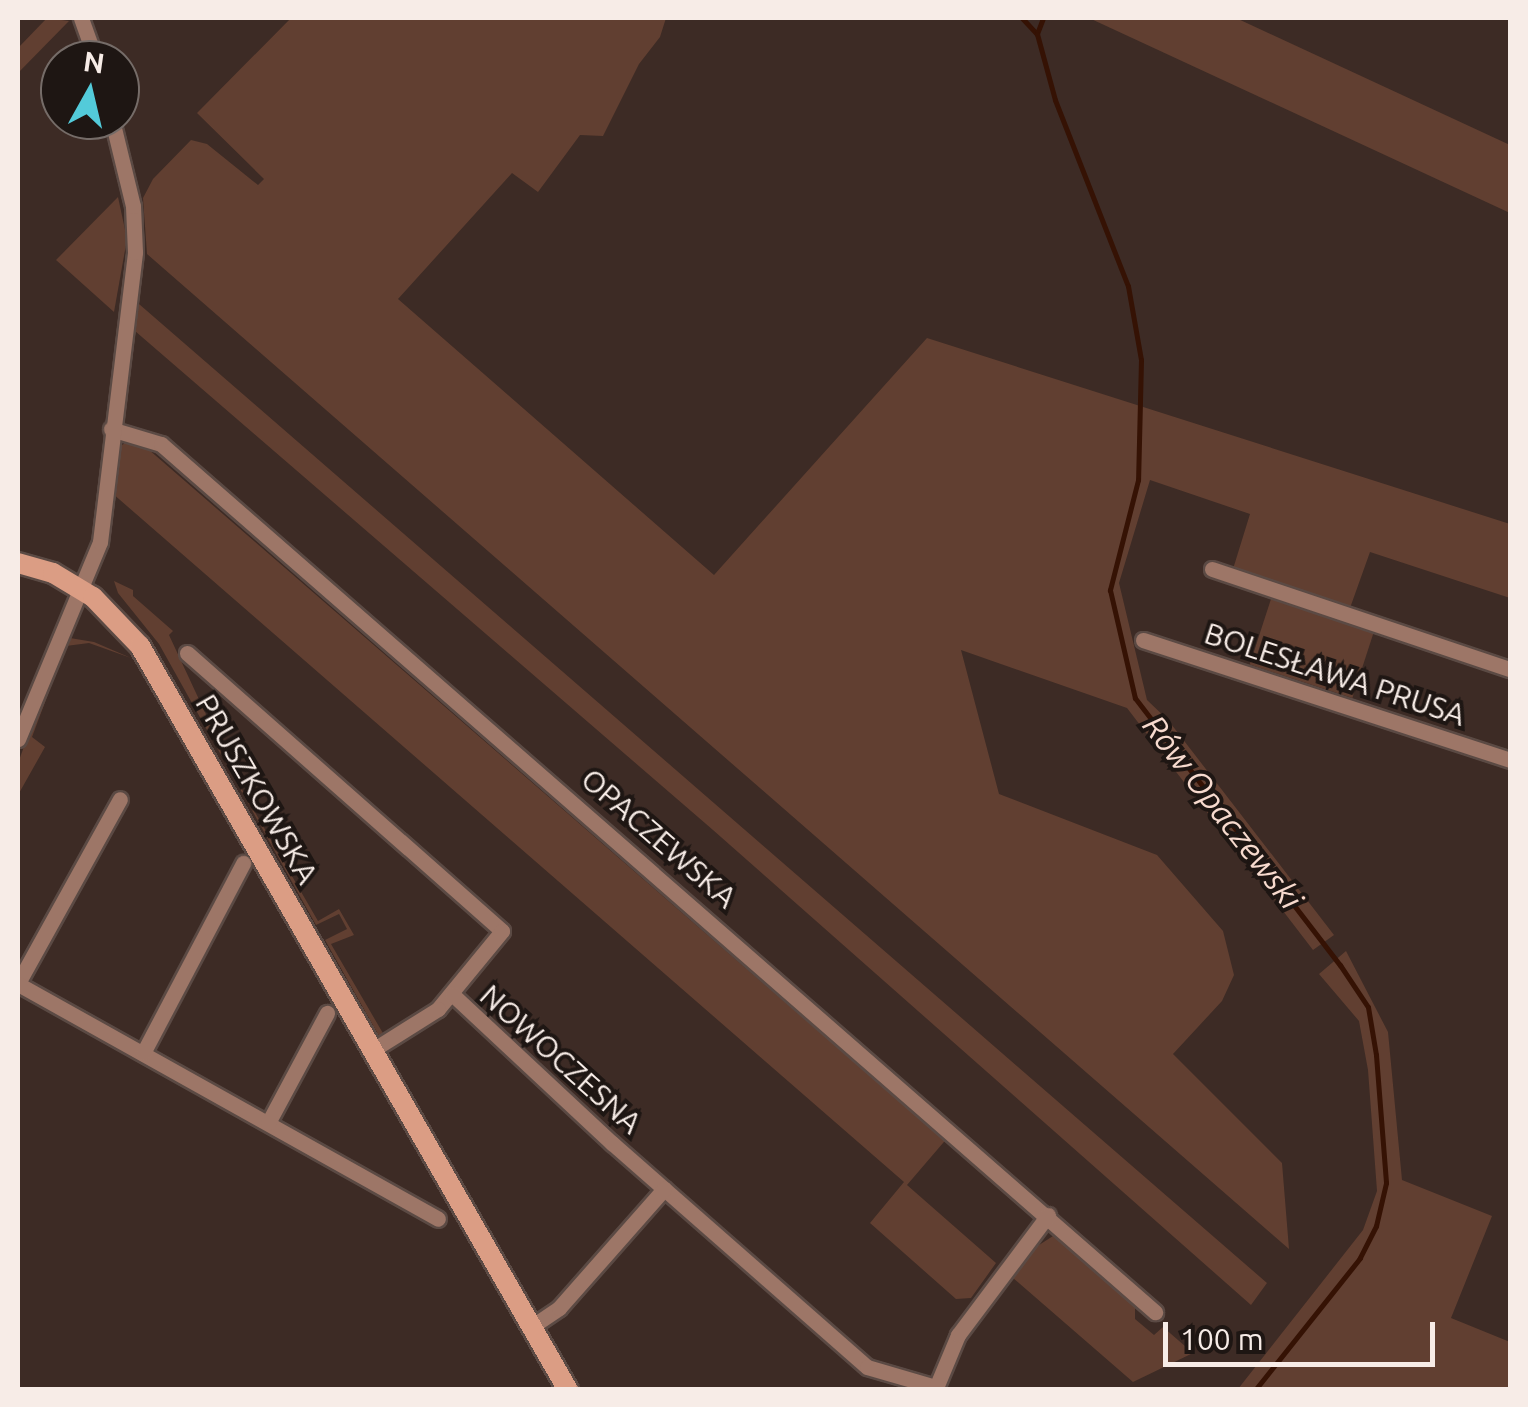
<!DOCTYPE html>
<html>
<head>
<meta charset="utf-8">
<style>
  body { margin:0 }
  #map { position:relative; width:1528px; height:1407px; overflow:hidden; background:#3d2b25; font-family:Ubuntu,sans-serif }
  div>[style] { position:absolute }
  .green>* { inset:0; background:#613f31; transform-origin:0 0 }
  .stream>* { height:5px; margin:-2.5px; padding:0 2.5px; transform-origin:2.5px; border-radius:2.5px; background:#351204 }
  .roads { filter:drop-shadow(2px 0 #5b4a44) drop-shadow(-2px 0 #5b4a44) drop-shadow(0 2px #5b4a44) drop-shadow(0 -2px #5b4a44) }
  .street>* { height:15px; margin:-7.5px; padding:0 7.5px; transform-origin:7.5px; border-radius:7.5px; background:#9d7667 }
  .secondary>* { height:20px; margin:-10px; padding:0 10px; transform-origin:10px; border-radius:10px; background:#db9d84 }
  span { translate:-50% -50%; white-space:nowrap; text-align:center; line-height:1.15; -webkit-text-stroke:8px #1e1613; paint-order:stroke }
  .street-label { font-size:30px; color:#f7ece7 }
  .water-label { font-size:32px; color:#f7dace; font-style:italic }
  .frame { position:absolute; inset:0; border:20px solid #f7ece7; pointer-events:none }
  .north { position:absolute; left:40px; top:40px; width:100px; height:100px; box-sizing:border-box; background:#1e1613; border:2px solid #756c68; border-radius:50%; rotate:8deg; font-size:28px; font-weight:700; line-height:40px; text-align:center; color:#f7ece7 }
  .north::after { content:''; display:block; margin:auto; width:35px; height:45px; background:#53cbda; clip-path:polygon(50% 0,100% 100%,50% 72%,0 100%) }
  .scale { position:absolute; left:1163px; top:1322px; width:272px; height:45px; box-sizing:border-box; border:5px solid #f7ece7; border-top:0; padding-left:12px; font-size:30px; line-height:35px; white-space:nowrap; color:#f7ece7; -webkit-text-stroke:8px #1e1613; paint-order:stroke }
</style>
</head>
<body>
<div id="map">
  <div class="green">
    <i style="clip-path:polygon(47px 18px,69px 21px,18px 73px,18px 48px)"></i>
    <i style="clip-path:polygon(291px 18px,666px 18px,660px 37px,639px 64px,603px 136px,580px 135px,538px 192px,512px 173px,398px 299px,714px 575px,927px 338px,1510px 524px,1510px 598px,1370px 552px,1350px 608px,1233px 569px,1250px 514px,1150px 480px,1119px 583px,1147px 700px,1168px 720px,1334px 935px,1313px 950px,1127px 708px,961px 650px,999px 794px,1157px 855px,1223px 931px,1234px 975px,1222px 1001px,1173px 1054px,1282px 1163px,1289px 1249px,147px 254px,143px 198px,153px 179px,191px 140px,207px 144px,258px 185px,264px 179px,197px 113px)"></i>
    <i style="clip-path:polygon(1089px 18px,1236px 18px,1510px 145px,1510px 213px)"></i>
    <i style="clip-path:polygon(118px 197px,127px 239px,114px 312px,56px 260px)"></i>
    <i style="clip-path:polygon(139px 304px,1267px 1283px,1251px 1305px,713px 830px,135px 331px)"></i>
    <i style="clip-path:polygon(128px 441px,140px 442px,938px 1135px,949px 1136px,907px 1185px,996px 1263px,971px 1298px,956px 1299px,870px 1223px,904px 1182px,112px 493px,119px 447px)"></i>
    <i style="clip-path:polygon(114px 581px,133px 590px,133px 596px,173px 631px,169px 635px,237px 781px,318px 921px,339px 909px,354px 935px,331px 944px,384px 1035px,379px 1036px,325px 940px,347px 929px,339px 914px,316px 925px,159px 644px,118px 593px)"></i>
    <i style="left:1271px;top:599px;width:108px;height:69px;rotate:18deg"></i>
    <i style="clip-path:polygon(64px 637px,94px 642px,131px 658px,89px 643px,66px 646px,32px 737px,45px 747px,18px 795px,18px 763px)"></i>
    <i style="clip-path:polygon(1346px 951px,1388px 1032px,1402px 1180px,1492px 1216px,1451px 1318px,1510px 1342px,1510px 1389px,1238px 1389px,1363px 1230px,1377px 1191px,1368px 1070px,1359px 1021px,1319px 974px)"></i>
    <i style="clip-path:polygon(1053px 1236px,1067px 1241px,1135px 1301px,1135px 1319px,1154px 1335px,1163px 1327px,1193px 1353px,1133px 1382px,1013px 1278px,1036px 1247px)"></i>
  </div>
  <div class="stream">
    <i style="left:1022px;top:18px;width:22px;rotate:47deg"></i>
    <i style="left:1043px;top:18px;width:17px;rotate:111deg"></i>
    <i style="left:1037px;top:34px;width:68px;rotate:74.7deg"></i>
    <i style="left:1055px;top:100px;width:200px;rotate:68.6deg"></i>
    <i style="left:1128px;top:286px;width:75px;rotate:80deg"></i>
    <i style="left:1141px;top:360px;width:120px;rotate:91.4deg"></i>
    <i style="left:1138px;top:480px;width:114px;rotate:104.3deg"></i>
    <i style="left:1110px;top:590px;width:111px;rotate:77deg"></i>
    <i style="left:1135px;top:698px;width:337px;rotate:52.5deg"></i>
    <i style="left:1340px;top:965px;width:50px;rotate:56.3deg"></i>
    <i style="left:1368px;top:1007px;width:49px;rotate:80.5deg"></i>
    <i style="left:1376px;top:1055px;width:128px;rotate:85.5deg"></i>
    <i style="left:1386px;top:1183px;width:44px;rotate:103.1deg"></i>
    <i style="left:1376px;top:1226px;width:36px;rotate:117deg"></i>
    <i style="left:1360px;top:1258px;width:169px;rotate:128.5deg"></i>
  </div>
  <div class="roads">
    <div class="street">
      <i style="left:81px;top:18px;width:45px;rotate:70.3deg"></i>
      <i style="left:111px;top:429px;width:52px;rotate:16.7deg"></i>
      <i style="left:161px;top:444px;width:1320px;rotate:41.13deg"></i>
      <i style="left:1212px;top:569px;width:314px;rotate:18.6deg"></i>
      <i style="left:1143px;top:640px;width:386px;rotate:18.1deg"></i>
      <i style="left:187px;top:653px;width:420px;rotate:41.4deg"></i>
      <i style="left:502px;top:931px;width:101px;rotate:129.4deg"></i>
      <i style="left:438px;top:1009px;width:79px;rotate:147.9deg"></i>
      <i style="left:18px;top:739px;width:213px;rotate:-67.4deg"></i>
      <i style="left:100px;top:542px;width:292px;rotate:-83.1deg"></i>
      <i style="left:135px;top:252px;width:46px;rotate:-92.5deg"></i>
      <i style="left:133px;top:206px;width:89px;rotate:-103.7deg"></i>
      <i style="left:18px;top:983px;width:210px;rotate:-61deg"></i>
      <i style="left:18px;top:984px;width:481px;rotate:29.2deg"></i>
      <i style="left:452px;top:994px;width:219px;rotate:43deg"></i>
      <i style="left:612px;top:1143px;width:339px;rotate:41.3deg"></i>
      <i style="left:867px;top:1367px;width:72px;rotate:16.2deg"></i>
      <i style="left:143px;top:1053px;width:215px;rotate:-62.2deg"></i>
      <i style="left:268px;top:1123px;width:125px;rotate:-61.8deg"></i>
      <i style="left:531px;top:1327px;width:34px;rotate:-34deg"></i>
      <i style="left:559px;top:1308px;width:159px;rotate:-48.6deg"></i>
      <i style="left:935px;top:1390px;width:60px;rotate:-67.3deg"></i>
      <i style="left:958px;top:1335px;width:150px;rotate:-53.1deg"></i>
    </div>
    <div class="secondary">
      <i style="left:18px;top:563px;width:36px;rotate:16deg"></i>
      <i style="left:53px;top:573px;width:47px;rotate:31deg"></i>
      <i style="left:93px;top:597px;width:68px;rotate:46.2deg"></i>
      <i style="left:140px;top:646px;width:858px;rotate:60.09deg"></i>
    </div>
  </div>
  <div class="street-label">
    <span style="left:1335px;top:674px;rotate:18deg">BOLESŁAWA PRUSA</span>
    <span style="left:257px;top:789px;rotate:60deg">PRUSZKOWSKA</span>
    <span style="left:659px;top:838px;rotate:41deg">OPACZEWSKA</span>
    <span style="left:561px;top:1059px;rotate:42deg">NOWOCZESNA</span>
  </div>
  <div class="water-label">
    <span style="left:1223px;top:812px;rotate:52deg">Rów Opaczewski</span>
  </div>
  <div class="frame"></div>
  <div class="north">N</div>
  <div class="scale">100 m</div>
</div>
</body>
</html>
